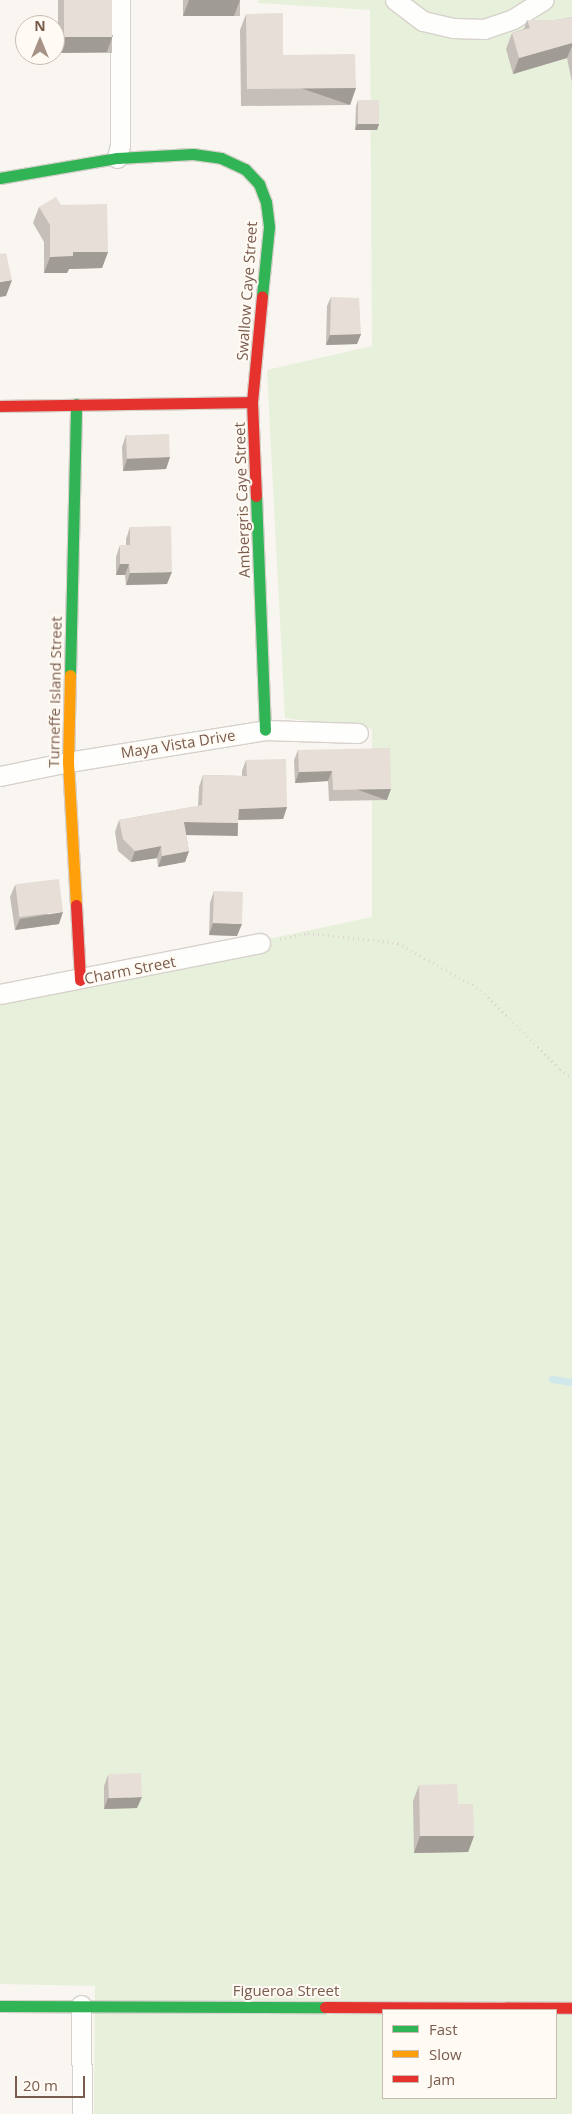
<!DOCTYPE html>
<html>
<head>
<meta charset="utf-8">
<style>
  body { margin:0 }
  #map { position:relative; width:572px; height:2114px; overflow:hidden; background:#f9f5f0; font-family:"Open Sans",sans-serif }
  div>[style] { position:absolute }
  .green>* { inset:0; background:#e7f0db }
  .stream>* { height:7px; margin:-3.5px; padding:0 3.5px; transform-origin:3.5px; border-radius:3.5px; background:#d0e8ea }
  .path>* { height:3px; margin-top:-1.5px; transform-origin:0; background:repeating-linear-gradient(90deg,#dcd5d0 0 1px,transparent 0 5px) }
  .roads { filter:drop-shadow(1px 0 #d7d1cb) drop-shadow(-1px 0 #d7d1cb) drop-shadow(0 1px #d7d1cb) drop-shadow(0 -1px #d7d1cb) }
  .street>* { height:19px; margin:-9.5px; padding:0 9.5px; transform-origin:9.5px; border-radius:9.5px; background:#fefefd }
  .fast>* { height:11px; margin:-5.5px; padding:0 5.5px; transform-origin:5.5px; border-radius:5.5px; background:#30b455 }
  .slow>* { height:11px; margin:-5.5px; padding:0 5.5px; transform-origin:5.5px; border-radius:5.5px; background:#ff9f0a }
  .jam>* { height:11px; margin:-5.5px; padding:0 5.5px; transform-origin:5.5px; border-radius:5.5px; background:#e5322d }
  .wall>* { inset:0; background:#c6bfb9; transform-origin:0 0 }
  .shaded-wall>* { inset:0; background:#a19b96; transform-origin:0 0 }
  .building>* { inset:0; background:#e6ded7; transform-origin:0 0 }
  span { translate:-50% -50%; white-space:nowrap; text-align:center; line-height:1.15; -webkit-text-stroke:4px #fffaf3; paint-order:stroke }
  .street-label { font-size:15px; color:#7a5c4d }
  .legend { position:absolute; left:382px; top:2009px; width:175px; height:90px; box-sizing:border-box; background:#fffaf3; border:1px solid #cabbb1; margin:0; padding:6px 9px; list-style:none; font-size:15px; color:#7a5c4d }
  .legend li { display:flex; align-items:center; gap:10px; height:25px }
  .legend b { width:25px; border:1px solid #cabbb1 }
  .north { position:absolute; left:15px; top:15px; width:50px; height:50px; box-sizing:border-box; background:#fffaf3; border:1px solid #cabbb1; border-radius:50%; rotate:0deg; font-size:14px; font-weight:700; line-height:20px; text-align:center; color:#7a5c4d }
  .north::after { content:''; display:block; margin:auto; width:18px; height:22px; background:#a69286; clip-path:polygon(50% 0,100% 100%,50% 72%,0 100%) }
  .scale { position:absolute; left:15px; top:2076px; width:70px; height:22px; box-sizing:border-box; border:2px solid #7a5c4d; border-top:0; padding-left:6px; font-size:15px; line-height:18px; white-space:nowrap; color:#7a5c4d; -webkit-text-stroke:4px #fffaf3; paint-order:stroke }
</style>
</head>
<body>
<div id="map">
  <div class="green">
    <i style="clip-path:polygon(evenodd,258px 0,572px 0,572px 2114px,94px 2114px,95px 1986px,0 1984px,0 996px,372px 917px,372px 729px,285px 718px,267px 370px,372px 346px,370px 10px,258px 3px,258px 0,383px 2010px,556px 2010px,556px 2098px,383px 2098px,383px 2010px)"></i>
  </div>
  <div class="stream">
    <i style="left:552px;top:1379px;width:20px;rotate:9deg"></i>
  </div>
  <div class="path">
    <i style="left:280px;top:939px;width:29px;rotate:-12deg"></i>
    <i style="left:308px;top:933px;width:91px;rotate:6.3deg"></i>
    <i style="left:398px;top:943px;width:95px;rotate:29.5deg"></i>
    <i style="left:481px;top:990px;width:112px;rotate:45deg"></i>
    <i style="left:560px;top:1069px;width:14px;rotate:34deg"></i>
  </div>
  <div class="roads">
    <div class="street">
      <i style="left:395px;top:0;width:35px;rotate:37deg"></i>
      <i style="left:423px;top:21px;width:31px;rotate:13deg"></i>
      <i style="left:453px;top:28px;width:31px;rotate:2deg"></i>
      <i style="left:484px;top:29px;width:31px;rotate:-19deg"></i>
      <i style="left:513px;top:19px;width:36px;rotate:-32deg"></i>
      <i style="left:117px;top:158px;width:13px;rotate:-77deg"></i>
      <i style="left:120px;top:145px;width:145px;rotate:-90deg"></i>
      <i style="left:0;top:776px;width:69px;rotate:-11.6deg"></i>
      <i style="left:68px;top:762px;width:200px;rotate:-9.2deg"></i>
      <i style="left:265px;top:730px;width:93px;rotate:1.8deg"></i>
      <i style="left:0;top:994px;width:265px;rotate:-11.1deg"></i>
      <i style="left:81px;top:2005px;width:109px;rotate:89.5deg"></i>
    </div>
    <div class="fast">
      <i style="left:0;top:178px;width:119px;rotate:-9.7deg"></i>
      <i style="left:117px;top:158px;width:76px;rotate:-3deg"></i>
      <i style="left:193px;top:154px;width:28px;rotate:8deg"></i>
      <i style="left:221px;top:158px;width:26px;rotate:25deg"></i>
      <i style="left:245px;top:169px;width:21px;rotate:47deg"></i>
      <i style="left:259px;top:184px;width:19px;rotate:69deg"></i>
      <i style="left:266px;top:202px;width:25px;rotate:83deg"></i>
      <i style="left:269px;top:227px;width:69px;rotate:95.8deg"></i>
      <i style="left:256px;top:496px;width:234px;rotate:87.8deg"></i>
      <i style="left:70px;top:675px;width:271px;rotate:-88.7deg"></i>
      <i style="left:0;top:2006px;width:325px;rotate:0.2deg"></i>
    </div>
    <div class="slow">
      <i style="left:70px;top:675px;width:87px;rotate:91.3deg"></i>
      <i style="left:68px;top:762px;width:143px;rotate:86.8deg"></i>
    </div>
    <div class="jam">
      <i style="left:252px;top:402px;width:106px;rotate:-84.6deg"></i>
      <i style="left:0;top:406px;width:252px;rotate:-0.9deg"></i>
      <i style="left:252px;top:402px;width:94px;rotate:87.6deg"></i>
      <i style="left:76px;top:905px;width:75px;rotate:86.9deg"></i>
      <i style="left:325px;top:2007px;width:247px;rotate:0.2deg"></i>
    </div>
  </div>
  <div class="wall">
    <i style="left:58px;top:0;width:54px;height:53px"></i>
    <i style="left:183px;top:0;width:57px;height:16px"></i>
    <i style="clip-path:polygon(246px 14px,283px 55px,350px 105px,241px 106px,240px 30px)"></i>
    <i style="clip-path:polygon(572px 17px,572px 82px,567px 58px,513px 74px,506px 49px,512px 33px,524px 29px,527px 20px,556px 20px)"></i>
    <i style="clip-path:polygon(358px 100px,379px 124px,377px 130px,355px 130px,356px 106px)"></i>
    <i style="clip-path:polygon(61px 205px,108px 252px,102px 268px,69px 269px,67px 273px,44px 273px,44px 242px,33px 223px,39px 207px)"></i>
    <i style="clip-path:polygon(331px 297px,361px 334px,357px 344px,326px 345px,327px 306px)"></i>
    <i style="clip-path:polygon(126px 435px,170px 457px,166px 469px,123px 471px,122px 447px)"></i>
    <i style="clip-path:polygon(130px 527px,167px 584px,126px 585px,125px 575px,116px 575px,116px 557px,120px 545px,126px 545px,126px 539px)"></i>
    <i style="clip-path:polygon(298px 750px,387px 800px,329px 801px,328px 781px,295px 783px,294px 760px)"></i>
    <i style="clip-path:polygon(246px 760px,287px 807px,283px 819px,238px 820px,238px 823px,234px 835px,186px 834px,189px 851px,185px 862px,158px 867px,157px 858px,131px 862px,118px 851px,115px 832px,119px 820px,198px 806px,199px 787px,203px 775px,242px 776px,242px 771px)"></i>
    <i style="clip-path:polygon(15px 885px,59px 924px,15px 930px,10px 897px)"></i>
    <i style="clip-path:polygon(214px 891px,237px 936px,209px 935px,210px 903px)"></i>
    <i style="clip-path:polygon(108px 1775px,137px 1808px,104px 1809px,104px 1786px)"></i>
    <i style="clip-path:polygon(419px 1785px,458px 1804px,474px 1836px,468px 1852px,414px 1853px,413px 1801px)"></i>
  </div>
  <div class="shaded-wall">
    <i style="clip-path:polygon(189px 0,240px 0,234px 16px,183px 16px)"></i>
    <i style="clip-path:polygon(113px 35px,107px 52px,59px 53px,65px 37px)"></i>
    <i style="clip-path:polygon(572px 43px,572px 46px,567px 58px,513px 74px,519px 58px)"></i>
    <i style="left:356px;top:88px;width:18px;height:109px;rotate:109deg"></i>
    <i style="clip-path:polygon(357px 124px,379px 124px,377px 130px,355px 130px)"></i>
    <i style="clip-path:polygon(73px 252px,108px 252px,102px 268px,69px 269px,67px 273px,44px 273px,50px 257px)"></i>
    <i style="clip-path:polygon(12px 280px,6px 296px,0 297px,0 282px)"></i>
    <i style="clip-path:polygon(361px 334px,357px 344px,326px 345px,330px 335px)"></i>
    <i style="clip-path:polygon(170px 457px,166px 469px,123px 471px,127px 459px)"></i>
    <i style="clip-path:polygon(120px 564px,129px 564px,125px 575px,116px 575px)"></i>
    <i style="clip-path:polygon(172px 572px,167px 584px,126px 585px,130px 573px)"></i>
    <i style="clip-path:polygon(332px 771px,328px 781px,295px 783px,299px 772px)"></i>
    <i style="left:391px;top:789px;width:12px;height:58px;rotate:110deg"></i>
    <i style="clip-path:polygon(287px 807px,283px 819px,234px 820px,239px 809px)"></i>
    <i style="left:184px;top:822px;width:54px;height:13px;rotate:1deg"></i>
    <i style="clip-path:polygon(161px 846px,157px 858px,131px 862px,135px 851px)"></i>
    <i style="clip-path:polygon(189px 851px,185px 862px,158px 867px,162px 856px)"></i>
    <i style="clip-path:polygon(63px 912px,59px 924px,15px 930px,20px 919px)"></i>
    <i style="clip-path:polygon(213px 923px,242px 924px,237px 936px,209px 935px)"></i>
    <i style="clip-path:polygon(142px 1797px,137px 1808px,104px 1809px,108px 1798px)"></i>
    <i style="clip-path:polygon(420px 1836px,474px 1836px,468px 1852px,414px 1853px)"></i>
  </div>
  <div class="building">
    <i style="left:64px;top:0;width:48px;height:37px"></i>
    <i style="clip-path:polygon(283px 13px,283px 55px,355px 54px,356px 88px,247px 89px,246px 14px)"></i>
    <i style="clip-path:polygon(572px 17px,572px 43px,519px 58px,512px 33px,530px 28px,527px 20px,556px 20px)"></i>
    <i style="left:358px;top:100px;width:21px;height:24px"></i>
    <i style="clip-path:polygon(56px 197px,61px 205px,107px 204px,108px 252px,73px 252px,73px 256px,50px 257px,50px 225px,39px 207px)"></i>
    <i style="clip-path:polygon(6px 253px,12px 280px,0 282px,0 254px)"></i>
    <i style="clip-path:polygon(331px 297px,359px 298px,361px 334px,330px 335px)"></i>
    <i style="left:169px;top:434px;width:23px;height:43px;rotate:88deg"></i>
    <i style="clip-path:polygon(171px 526px,172px 572px,130px 573px,129px 564px,120px 564px,120px 545px,130px 545px,130px 527px)"></i>
    <i style="clip-path:polygon(390px 748px,391px 789px,333px 790px,332px 771px,299px 772px,298px 750px)"></i>
    <i style="clip-path:polygon(286px 759px,287px 807px,239px 809px,238px 823px,184px 822px,189px 851px,162px 856px,161px 846px,135px 851px,123px 839px,119px 820px,202px 805px,203px 775px,247px 776px,246px 760px)"></i>
    <i style="left:59px;top:879px;width:33px;height:44px;rotate:83deg"></i>
    <i style="left:214px;top:891px;width:29px;height:32px;rotate:2deg"></i>
    <i style="left:141px;top:1773px;width:24px;height:33px;rotate:88deg"></i>
    <i style="clip-path:polygon(457px 1784px,458px 1804px,473px 1804px,474px 1836px,420px 1836px,419px 1785px)"></i>
  </div>
  <div class="street-label">
    <span style="left:247px;top:291px;rotate:-86deg">Swallow Caye Street</span>
    <span style="left:242px;top:500px;rotate:-92deg">Ambergris Caye Street</span>
    <span style="left:55px;top:692px;rotate:-89deg">Turneffe Island Street</span>
    <span style="left:178px;top:744px;rotate:-9deg">Maya Vista Drive</span>
    <span style="left:130px;top:970px;rotate:-11deg">Charm Street</span>
    <span style="left:286px;top:1991px">Figueroa Street</span>
  </div>
  <ul class="legend">
  <li><b style="height:6px;background:#30b455"></b>Fast</li>
  <li><b style="height:6px;background:#ff9f0a"></b>Slow</li>
  <li><b style="height:6px;background:#e5322d"></b>Jam</li>
  </ul>
  <div class="north">N</div>
  <div class="scale">20 m</div>
</div>
</body>
</html>
